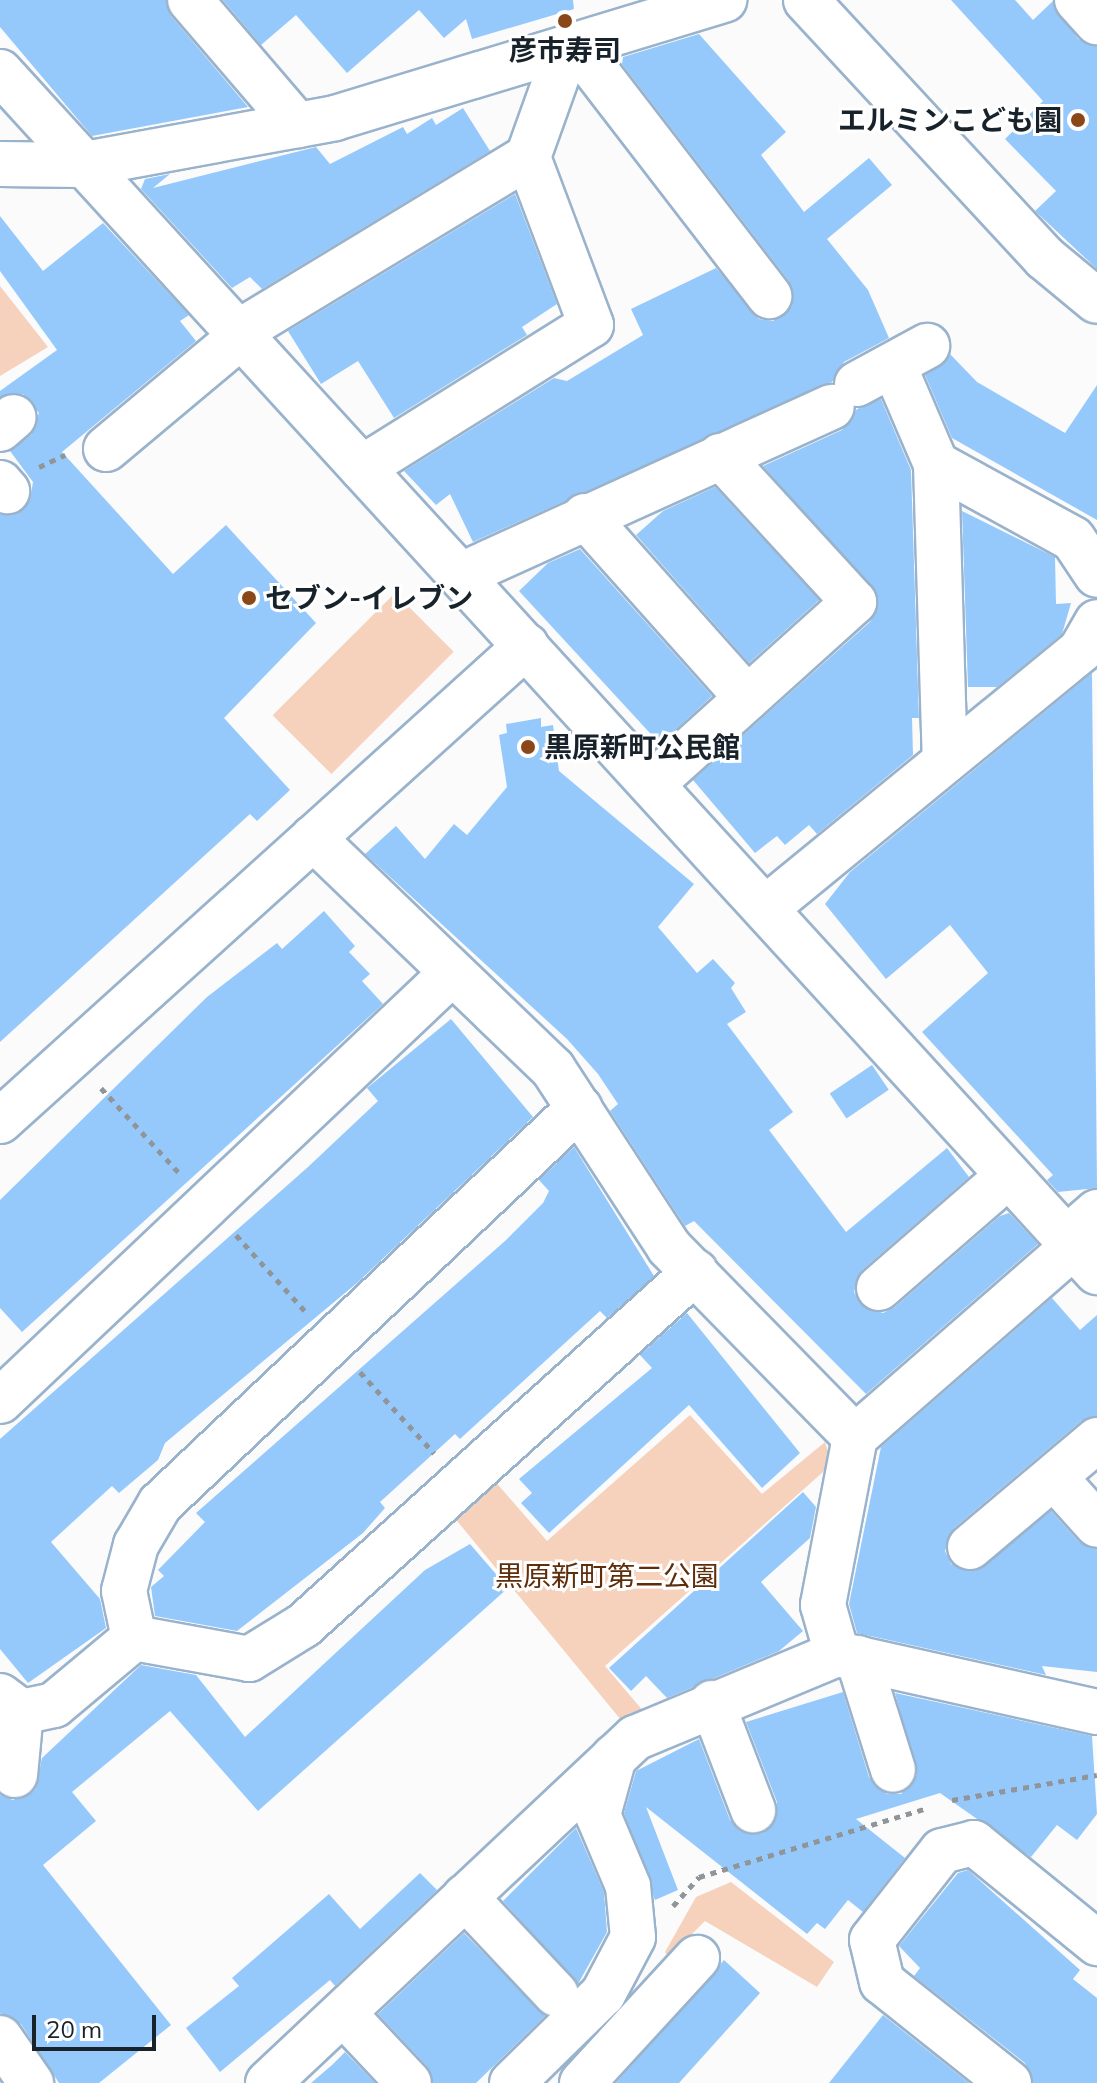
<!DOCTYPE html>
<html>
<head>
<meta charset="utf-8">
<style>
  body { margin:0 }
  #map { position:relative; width:1097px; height:2083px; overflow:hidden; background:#fbfbfb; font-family:Mulish,"Noto Sans JP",sans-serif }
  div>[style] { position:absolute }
  .green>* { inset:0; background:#f6d1bc; transform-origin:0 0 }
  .building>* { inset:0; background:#96c9fb; transform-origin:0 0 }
  .path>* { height:5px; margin-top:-2.5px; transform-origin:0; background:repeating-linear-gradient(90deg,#909599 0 6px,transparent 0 12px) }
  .roads { filter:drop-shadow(2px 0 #9ab3cc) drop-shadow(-2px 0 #9ab3cc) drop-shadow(0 2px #9ab3cc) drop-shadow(0 -2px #9ab3cc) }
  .minor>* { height:44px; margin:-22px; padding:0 22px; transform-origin:22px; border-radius:22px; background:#fff }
  .dots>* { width:22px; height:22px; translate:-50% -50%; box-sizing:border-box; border:4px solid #fff; border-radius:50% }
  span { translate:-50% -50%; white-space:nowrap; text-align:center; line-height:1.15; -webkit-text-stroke:6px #fff; paint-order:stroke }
  .poi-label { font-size:28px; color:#18222b; font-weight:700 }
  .right { translate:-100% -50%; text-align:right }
  .left { translate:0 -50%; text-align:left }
  .park-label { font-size:28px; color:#5e2d09 }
  .scale { position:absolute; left:32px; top:2015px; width:124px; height:36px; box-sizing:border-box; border:4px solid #18222b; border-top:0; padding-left:10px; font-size:24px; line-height:28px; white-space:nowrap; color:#18222b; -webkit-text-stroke:6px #fff; paint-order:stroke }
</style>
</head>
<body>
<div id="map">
  <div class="green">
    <i style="clip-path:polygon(0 286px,48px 347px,0 376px)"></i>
    <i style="left:395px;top:593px;width:83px;height:173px;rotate:45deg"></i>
    <i style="clip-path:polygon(690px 1415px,762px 1494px,825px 1442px,832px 1464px,605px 1666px,644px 1712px,626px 1726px,453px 1516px,493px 1479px,547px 1541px)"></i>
    <i style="clip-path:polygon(731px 1882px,834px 1962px,817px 1987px,705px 1921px,669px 1957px,665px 1952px,696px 1897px)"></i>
  </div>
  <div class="building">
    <i style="clip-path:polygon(0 0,166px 0,171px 16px,248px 107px,92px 136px,0 27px)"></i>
    <i style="clip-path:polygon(223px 0,573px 0,574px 9px,472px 39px,466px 19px,444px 38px,419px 10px,347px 73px,296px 15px,261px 45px)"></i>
    <i style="clip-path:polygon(951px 0,1015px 0,1033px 20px,1053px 1px,1078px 39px,1097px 46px,1097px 269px,1035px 211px,1056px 191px,1005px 139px,1043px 101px)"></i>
    <i style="clip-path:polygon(699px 34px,786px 132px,761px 155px,804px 212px,869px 158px,892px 185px,827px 239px,868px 290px,889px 338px,844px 362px,832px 382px,473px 542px,450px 494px,436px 505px,404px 471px,554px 378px,567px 381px,643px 335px,631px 309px,716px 268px,759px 319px,773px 321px,792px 306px,789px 281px,622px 64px,623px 57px)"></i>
    <i style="clip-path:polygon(463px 108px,490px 151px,262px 289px,250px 277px,232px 288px,141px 189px,145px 179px,170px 174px,153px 188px,316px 147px,330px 164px,403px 127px,407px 134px,432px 118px,436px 125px)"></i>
    <i style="clip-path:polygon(515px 194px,557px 304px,522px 327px,527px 335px,394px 418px,358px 361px,321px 384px,288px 331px)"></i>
    <i style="clip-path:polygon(0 216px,43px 271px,103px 223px,189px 315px,180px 321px,196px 341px,62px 452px,173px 574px,226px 525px,316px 623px,224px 718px,290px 790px,257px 821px,250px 814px,0 1042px,0 515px,23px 510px,30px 500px,33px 482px,10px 451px,31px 435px,39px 413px,23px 394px,0 397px,0 391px,57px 350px,0 271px)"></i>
    <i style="clip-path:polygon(950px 354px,977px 382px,1065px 433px,1097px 385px,1097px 520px,952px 438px,925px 375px)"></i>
    <i style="clip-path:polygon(881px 399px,911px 470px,919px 718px,912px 718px,913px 755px,817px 834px,809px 825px,785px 845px,777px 836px,755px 853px,693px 780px,871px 621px,878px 597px,763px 466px,842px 430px,857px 409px)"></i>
    <i style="clip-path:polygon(715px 487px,819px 600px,749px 663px,636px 535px,663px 511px)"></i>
    <i style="clip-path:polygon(962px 511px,1055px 557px,1056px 604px,1071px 603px,1062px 634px,997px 687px,968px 687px)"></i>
    <i style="clip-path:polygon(580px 549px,712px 696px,660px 744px,519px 591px,548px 563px)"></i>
    <i style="clip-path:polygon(1092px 673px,1097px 1188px,1058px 1192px,1047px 1180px,1053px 1175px,922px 1032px,988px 973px,950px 925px,886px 979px,825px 904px,850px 872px)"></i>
    <i style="clip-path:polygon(541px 718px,541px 727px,553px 725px,559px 771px,694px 884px,658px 927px,697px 973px,713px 959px,735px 983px,731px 988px,746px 1012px,727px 1024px,793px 1112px,769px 1130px,846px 1232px,947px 1148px,969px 1177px,862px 1270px,854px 1292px,861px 1305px,883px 1313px,895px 1307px,1000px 1216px,1009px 1213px,1038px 1244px,866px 1394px,694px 1221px,685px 1226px,610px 1111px,618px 1104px,598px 1074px,567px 1039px,365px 854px,396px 826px,425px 859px,454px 824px,467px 835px,507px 787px,499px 735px,507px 733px,506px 724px)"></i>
    <i style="clip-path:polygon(324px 911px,355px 946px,349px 952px,370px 974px,362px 981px,383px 1004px,22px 1332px,0 1308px,0 1200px,207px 997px,277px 943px,282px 949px)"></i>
    <i style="clip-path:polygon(451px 1019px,533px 1117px,357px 1283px,165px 1443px,158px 1460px,119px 1493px,112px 1486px,51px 1542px,100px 1599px,106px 1628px,28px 1683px,0 1649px,0 1439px,308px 1167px,378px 1101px,367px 1088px)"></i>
    <i style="left:872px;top:1065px;width:30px;height:51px;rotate:56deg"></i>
    <i style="clip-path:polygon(574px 1147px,654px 1276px,607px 1318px,600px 1311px,460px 1439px,455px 1434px,380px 1502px,385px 1508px,363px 1533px,237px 1631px,155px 1616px,151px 1587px,164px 1576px,158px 1570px,205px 1522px,196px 1513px,505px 1241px,543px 1203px,549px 1191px,539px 1180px)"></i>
    <i style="clip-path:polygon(1052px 1298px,1080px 1330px,1097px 1315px,1097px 1416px,1081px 1421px,954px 1528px,945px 1551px,951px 1564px,975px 1571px,1051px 1511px,1079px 1542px,1097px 1549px,1097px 1672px,1042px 1666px,1046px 1675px,857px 1633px,849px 1604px,881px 1447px)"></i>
    <i style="clip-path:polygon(687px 1313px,800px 1453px,762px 1488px,689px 1405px,549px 1533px,521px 1503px,532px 1493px,519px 1479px,652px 1368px,640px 1355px)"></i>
    <i style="clip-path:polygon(803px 1492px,816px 1507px,810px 1538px,761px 1582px,803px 1631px,779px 1651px,667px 1698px,646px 1676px,631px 1691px,609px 1668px)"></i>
    <i style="clip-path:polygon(470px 1544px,508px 1588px,258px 1811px,170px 1711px,72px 1792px,96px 1821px,43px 1865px,171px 2025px,99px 2083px,59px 2083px,21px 2024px,0 2013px,0 1795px,13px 1800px,35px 1790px,42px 1758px,141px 1665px,196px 1675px,245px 1737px,425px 1570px)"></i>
    <i style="clip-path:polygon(843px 1692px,869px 1777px,887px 1794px,901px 1794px,917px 1775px,895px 1693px,1092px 1736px,1097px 1814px,1077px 1840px,1057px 1825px,1031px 1857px,940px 1793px,856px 1819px,905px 1858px,863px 1912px,848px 1900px,825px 1929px,817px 1923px,807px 1934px,646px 1807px,678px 1890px,655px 1900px,624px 1813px,636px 1771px,699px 1739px,730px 1820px,748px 1834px,763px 1833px,777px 1815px,777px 1802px,746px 1722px)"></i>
    <i style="clip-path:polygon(576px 1828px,604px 1892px,607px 1932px,578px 1984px,503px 1901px)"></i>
    <i style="clip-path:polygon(968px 1870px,1080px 1970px,1073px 1979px,1097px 1998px,1097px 2083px,1033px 2083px,1025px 2063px,914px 1976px,920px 1968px,899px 1946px,958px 1873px)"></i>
    <i style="clip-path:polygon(420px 1873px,437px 1890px,335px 1986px,330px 1980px,220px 2072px,186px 2028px,239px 1986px,232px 1978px,329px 1894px,360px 1929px)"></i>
    <i style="clip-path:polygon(464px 1933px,545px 2016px,476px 2083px,433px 2083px,427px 2066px,378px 2014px)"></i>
    <i style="clip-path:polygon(724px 1960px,760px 1993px,679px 2083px,616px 2083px)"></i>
    <i style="clip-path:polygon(883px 2015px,969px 2083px,829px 2083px)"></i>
    <i style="clip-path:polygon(345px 2052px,375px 2083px,311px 2083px,332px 2065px)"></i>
  </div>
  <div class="path">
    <i style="left:39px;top:467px;width:29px;rotate:-25deg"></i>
    <i style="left:101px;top:1088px;width:118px;rotate:47.4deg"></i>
    <i style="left:236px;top:1235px;width:103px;rotate:47.8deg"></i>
    <i style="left:360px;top:1372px;width:110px;rotate:47.6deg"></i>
    <i style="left:952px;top:1800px;width:147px;rotate:-9.8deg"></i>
    <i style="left:673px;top:1906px;width:39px;rotate:-48deg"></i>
    <i style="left:699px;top:1877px;width:238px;rotate:-16.8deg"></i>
  </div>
  <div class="roads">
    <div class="minor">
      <i style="left:190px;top:0;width:165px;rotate:49.4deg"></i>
      <i style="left:806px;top:0;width:352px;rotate:47.2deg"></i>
      <i style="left:1045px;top:258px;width:67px;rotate:39.6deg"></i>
      <i style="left:1077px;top:0;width:30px;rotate:48deg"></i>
      <i style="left:576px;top:45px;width:317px;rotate:52.4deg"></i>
      <i style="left:0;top:72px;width:1626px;rotate:47.57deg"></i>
      <i style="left:0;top:164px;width:80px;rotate:0.7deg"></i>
      <i style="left:80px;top:165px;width:259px;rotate:-10.4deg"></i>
      <i style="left:335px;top:118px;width:407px;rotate:-16.9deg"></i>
      <i style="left:237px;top:333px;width:340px;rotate:-31.2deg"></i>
      <i style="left:894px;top:366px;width:107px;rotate:66.8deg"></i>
      <i style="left:936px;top:464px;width:297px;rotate:88.3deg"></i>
      <i style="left:857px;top:384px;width:80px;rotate:-28.5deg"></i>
      <i style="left:0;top:429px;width:18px;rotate:-41deg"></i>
      <i style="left:106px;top:449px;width:175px;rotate:-39.9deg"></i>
      <i style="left:936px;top:464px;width:156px;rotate:28.7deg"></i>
      <i style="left:1073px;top:539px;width:43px;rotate:56.3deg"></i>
      <i style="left:362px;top:468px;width:270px;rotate:-32deg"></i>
      <i style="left:591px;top:325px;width:179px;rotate:-110.6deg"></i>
      <i style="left:528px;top:157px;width:116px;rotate:-70.3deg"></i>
      <i style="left:0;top:483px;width:11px;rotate:49deg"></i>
      <i style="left:585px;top:516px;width:244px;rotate:48.3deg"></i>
      <i style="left:461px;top:575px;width:407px;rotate:-24.4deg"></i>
      <i style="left:652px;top:784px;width:272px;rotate:-42deg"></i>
      <i style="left:854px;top:602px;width:198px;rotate:-132.5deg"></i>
      <i style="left:313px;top:838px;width:333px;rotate:43.9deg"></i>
      <i style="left:553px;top:1069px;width:212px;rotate:56.9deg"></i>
      <i style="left:669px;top:1247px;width:266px;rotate:45.6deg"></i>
      <i style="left:855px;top:1437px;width:171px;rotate:100.8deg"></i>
      <i style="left:823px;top:1605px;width:51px;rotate:74.1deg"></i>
      <i style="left:766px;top:908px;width:407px;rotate:-39.3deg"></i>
      <i style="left:1081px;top:650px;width:32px;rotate:-60deg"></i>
      <i style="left:0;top:1121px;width:709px;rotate:-42.08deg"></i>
      <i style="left:1066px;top:1239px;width:41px;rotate:-41.1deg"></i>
      <i style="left:879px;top:1288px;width:171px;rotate:-41deg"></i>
      <i style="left:0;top:1401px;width:622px;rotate:-43.44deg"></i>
      <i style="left:855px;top:1437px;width:289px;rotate:-41.1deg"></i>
      <i style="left:1054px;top:1477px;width:64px;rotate:48.1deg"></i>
      <i style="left:970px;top:1547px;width:166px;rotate:-40.1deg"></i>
      <i style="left:134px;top:1638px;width:48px;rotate:-102deg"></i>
      <i style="left:124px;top:1591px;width:48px;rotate:-75.4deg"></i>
      <i style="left:136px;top:1545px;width:48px;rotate:-59.7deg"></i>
      <i style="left:160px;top:1504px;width:577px;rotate:-43.38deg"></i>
      <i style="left:858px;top:1658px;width:117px;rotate:72.6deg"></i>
      <i style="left:0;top:1696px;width:26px;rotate:37deg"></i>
      <i style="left:21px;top:1712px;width:34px;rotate:-12deg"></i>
      <i style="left:54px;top:1705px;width:104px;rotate:-39.9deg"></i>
      <i style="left:134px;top:1638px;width:117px;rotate:10.3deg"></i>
      <i style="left:249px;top:1659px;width:65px;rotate:-31.7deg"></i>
      <i style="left:304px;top:1625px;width:527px;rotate:-42.08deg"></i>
      <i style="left:712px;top:1703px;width:115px;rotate:69deg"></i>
      <i style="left:15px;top:1775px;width:63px;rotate:-84.6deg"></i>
      <i style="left:465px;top:1897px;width:133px;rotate:46.8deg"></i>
      <i style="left:343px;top:2013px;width:96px;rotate:46.7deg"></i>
      <i style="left:0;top:2038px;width:55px;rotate:55.4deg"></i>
      <i style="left:268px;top:2083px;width:504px;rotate:-43.23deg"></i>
      <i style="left:635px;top:1738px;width:219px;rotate:-22.6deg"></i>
      <i style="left:837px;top:1654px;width:266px;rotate:12.6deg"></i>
      <i style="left:512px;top:2083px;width:127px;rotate:-44.4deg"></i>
      <i style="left:603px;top:1994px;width:64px;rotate:-62.2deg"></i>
      <i style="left:633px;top:1937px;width:51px;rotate:-95.6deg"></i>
      <i style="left:628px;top:1886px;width:77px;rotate:-112.9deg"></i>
      <i style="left:598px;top:1815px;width:60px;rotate:-74.6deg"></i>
      <i style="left:582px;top:2083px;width:170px;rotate:-47.4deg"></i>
      <i style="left:1009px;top:2083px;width:162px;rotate:-141.5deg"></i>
      <i style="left:882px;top:1982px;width:43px;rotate:-103.4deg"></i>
      <i style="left:872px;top:1940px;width:113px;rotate:-51.8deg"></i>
      <i style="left:942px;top:1851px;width:33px;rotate:-14deg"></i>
      <i style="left:974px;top:1843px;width:159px;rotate:39.1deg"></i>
    </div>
  </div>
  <div class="dots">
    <i style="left:565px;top:21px;background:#8a4718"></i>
    <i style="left:1078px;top:120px;background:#8a4718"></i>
    <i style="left:249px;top:598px;background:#8a4718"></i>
    <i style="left:528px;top:747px;background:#8a4718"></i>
  </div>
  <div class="poi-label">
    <span style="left:565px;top:50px">彦市寿司</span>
    <span class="right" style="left:1062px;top:120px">エルミンこども園</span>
    <span class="left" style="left:265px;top:598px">セブン-イレブン</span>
    <span class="left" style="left:544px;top:747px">黒原新町公民館</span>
  </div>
  <div class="park-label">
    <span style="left:607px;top:1576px">黒原新町第二公園</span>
  </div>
  <div class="scale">20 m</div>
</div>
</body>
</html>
